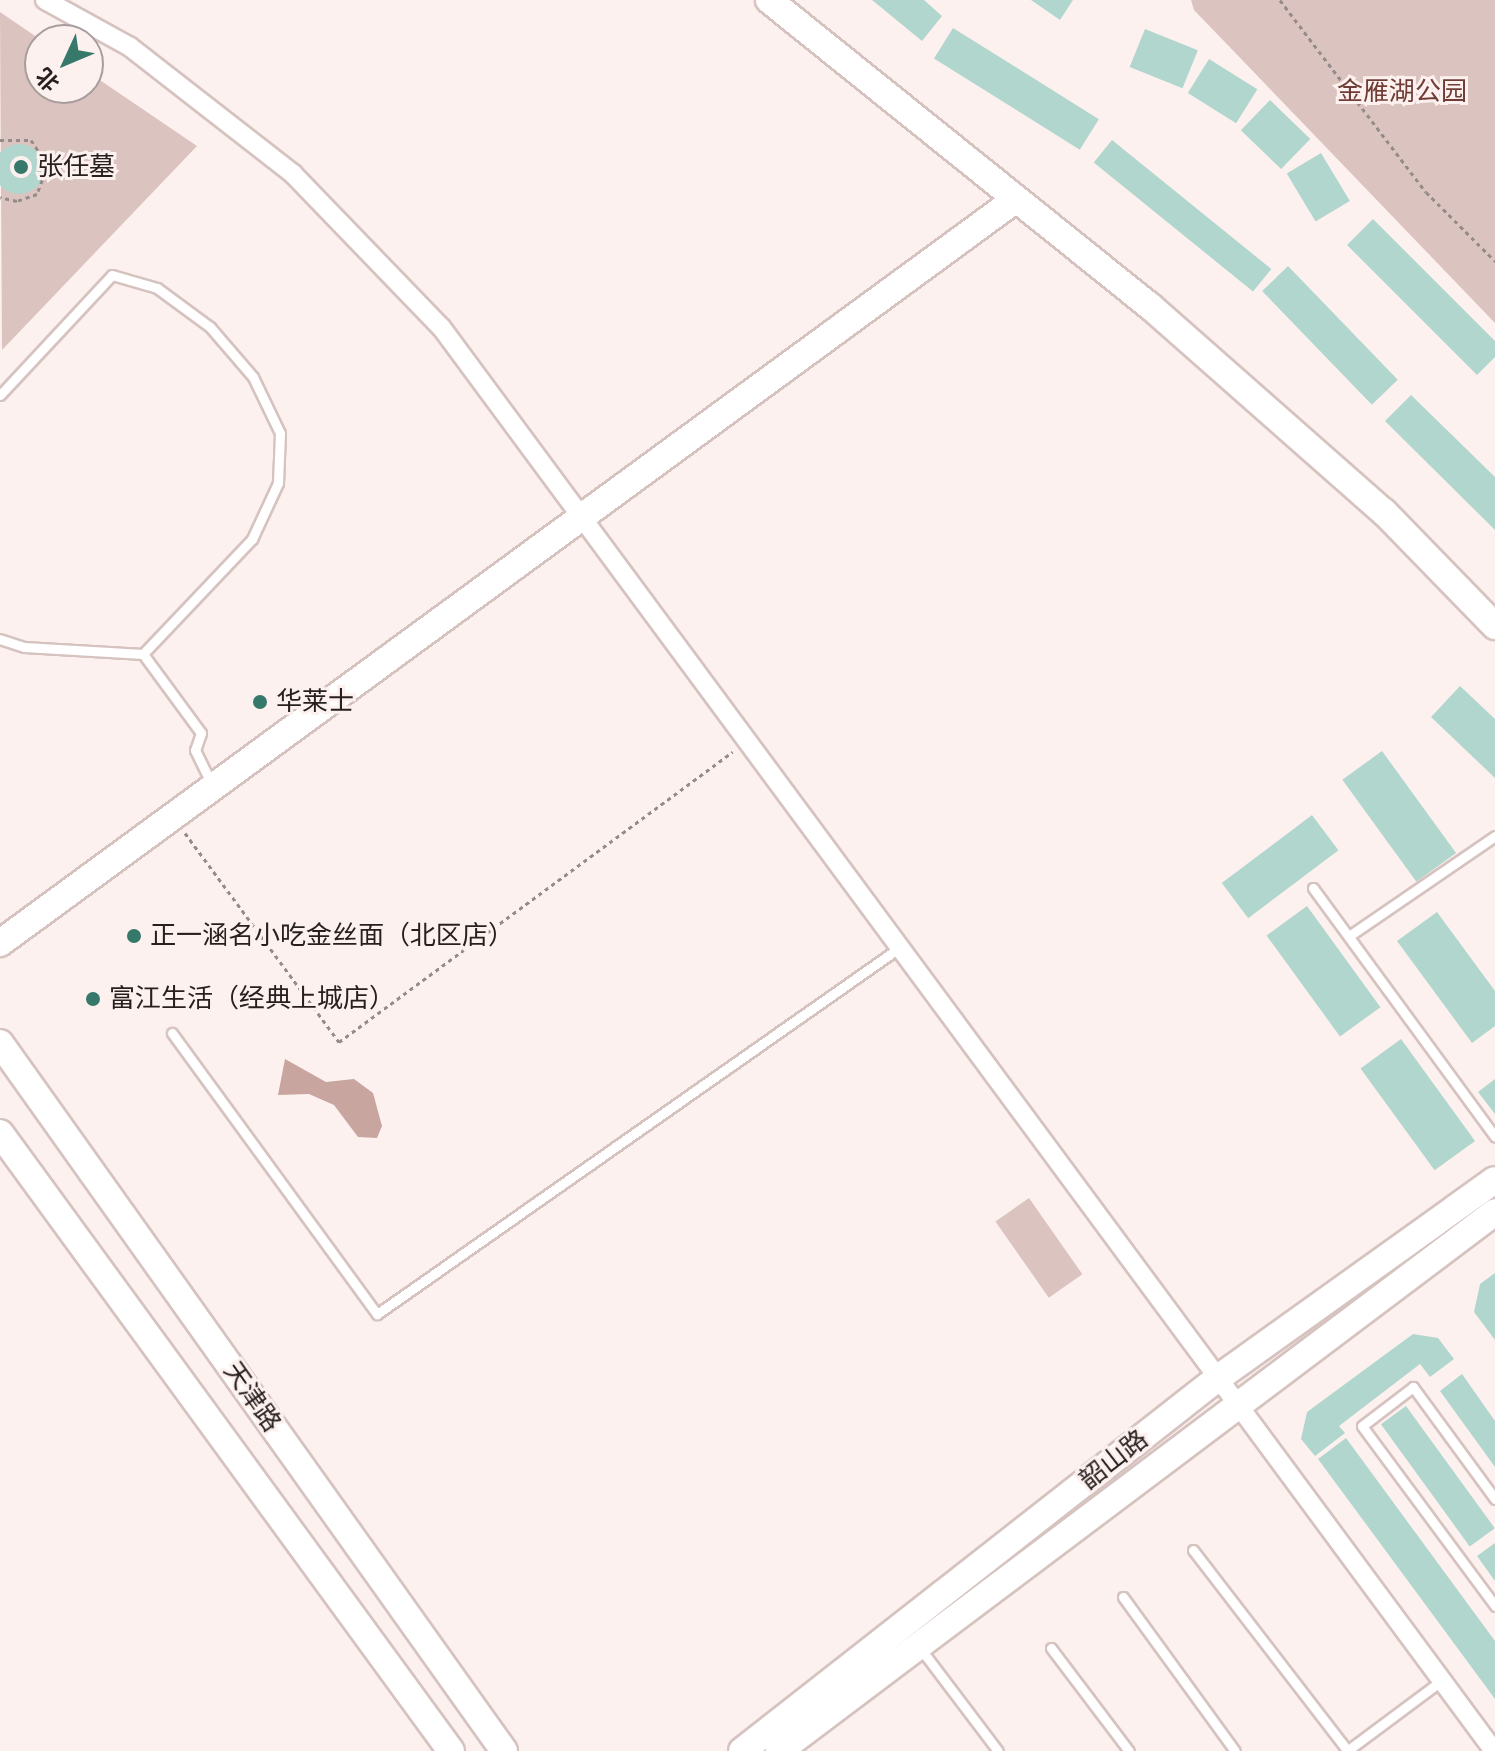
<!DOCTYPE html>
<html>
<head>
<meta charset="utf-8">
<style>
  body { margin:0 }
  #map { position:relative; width:1495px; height:1751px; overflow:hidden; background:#fdf1ef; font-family:Montserrat,"Noto Sans SC",sans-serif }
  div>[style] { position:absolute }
  .green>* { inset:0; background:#dbc3bf; transform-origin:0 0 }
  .water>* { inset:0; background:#c8a59f }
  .building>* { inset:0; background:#b1d6cd; transform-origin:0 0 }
  .round { border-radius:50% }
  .path>* { height:3px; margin-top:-1.5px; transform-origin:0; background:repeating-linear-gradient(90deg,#958b8a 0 4px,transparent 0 8px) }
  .roads { filter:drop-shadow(2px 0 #d6c3c0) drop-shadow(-2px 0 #d6c3c0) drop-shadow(0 2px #d6c3c0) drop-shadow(0 -2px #d6c3c0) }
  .lane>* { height:9px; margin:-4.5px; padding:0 4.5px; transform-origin:4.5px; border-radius:4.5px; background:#fff }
  .street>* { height:18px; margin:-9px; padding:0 9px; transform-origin:9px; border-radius:9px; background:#fff }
  .secondary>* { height:26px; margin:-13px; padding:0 13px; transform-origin:13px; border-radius:13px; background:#fff }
  .dots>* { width:22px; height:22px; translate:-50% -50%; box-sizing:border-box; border:4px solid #fdf1ef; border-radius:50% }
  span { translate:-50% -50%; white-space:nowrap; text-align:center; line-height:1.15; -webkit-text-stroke:6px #fdf1ef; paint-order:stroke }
  .park-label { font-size:26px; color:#6f3d36 }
  .poi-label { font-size:26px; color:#27201f }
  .left { translate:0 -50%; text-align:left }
  .street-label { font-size:26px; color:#27201f }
  .north { position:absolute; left:24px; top:24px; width:80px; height:80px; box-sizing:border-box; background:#fdf1ef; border:2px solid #a79d9c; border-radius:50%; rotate:226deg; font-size:22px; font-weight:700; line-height:32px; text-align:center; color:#27201f }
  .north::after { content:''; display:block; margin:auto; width:28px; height:36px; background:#36796b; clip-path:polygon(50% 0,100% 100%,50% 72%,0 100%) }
</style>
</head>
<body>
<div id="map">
  <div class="green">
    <i style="clip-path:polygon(1191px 0,1495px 0,1495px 323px,1194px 10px)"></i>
    <i style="clip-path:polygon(0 12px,41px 40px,40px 88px,88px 88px,88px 72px,197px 146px,2px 350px)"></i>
    <i style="left:1029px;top:1198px;width:93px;height:41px;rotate:55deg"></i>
  </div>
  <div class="water">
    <i style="clip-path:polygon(285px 1059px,326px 1082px,354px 1079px,373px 1093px,382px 1126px,377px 1138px,358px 1137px,334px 1105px,309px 1094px,278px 1095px)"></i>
  </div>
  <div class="building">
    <i style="clip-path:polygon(872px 0,924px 0,942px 16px,922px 41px)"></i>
    <i style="clip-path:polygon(1031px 0,1073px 0,1060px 20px)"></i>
    <i style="left:953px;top:28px;width:172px;height:36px;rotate:32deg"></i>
    <i style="left:1145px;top:29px;width:57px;height:41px;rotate:22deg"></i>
    <i style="left:1209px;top:59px;width:57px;height:40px;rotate:32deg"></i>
    <i style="left:1270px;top:100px;width:56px;height:42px;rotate:44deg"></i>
    <i style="left:1112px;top:140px;width:205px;height:29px;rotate:39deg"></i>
    <i class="round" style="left:-6px;top:144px;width:50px;height:50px"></i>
    <i style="left:1321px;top:153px;width:56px;height:40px;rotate:59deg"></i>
    <i style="clip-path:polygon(1373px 219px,1495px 341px,1495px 357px,1477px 375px,1347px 245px)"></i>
    <i style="left:1288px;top:266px;width:158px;height:36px;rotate:46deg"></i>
    <i style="clip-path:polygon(1411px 395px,1495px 477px,1495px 530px,1385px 421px)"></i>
    <i style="clip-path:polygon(1460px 686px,1495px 719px,1495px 778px,1431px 717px)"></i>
    <i style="left:1382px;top:751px;width:126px;height:49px;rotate:54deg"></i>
    <i style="left:1312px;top:815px;width:44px;height:113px;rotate:53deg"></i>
    <i style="left:1307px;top:906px;width:125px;height:50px;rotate:54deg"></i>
    <i style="clip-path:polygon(1437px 912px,1495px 991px,1495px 1026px,1472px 1043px,1397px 941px)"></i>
    <i style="left:1401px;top:1039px;width:126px;height:50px;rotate:54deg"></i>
    <i style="clip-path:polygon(1495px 1079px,1495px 1114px,1478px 1092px)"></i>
    <i style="clip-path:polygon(1495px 1273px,1495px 1340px,1474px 1312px,1480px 1284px)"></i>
    <i style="clip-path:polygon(1413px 1334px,1438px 1338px,1454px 1359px,1430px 1377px,1420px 1364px,1339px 1426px,1345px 1433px,1315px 1456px,1301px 1439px,1307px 1412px)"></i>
    <i style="clip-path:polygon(1462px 1374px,1495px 1421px,1495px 1467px,1440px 1391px)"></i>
    <i style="left:1406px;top:1406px;width:151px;height:31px;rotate:54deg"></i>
    <i style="clip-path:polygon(1346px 1438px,1495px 1641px,1495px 1699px,1318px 1459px)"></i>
    <i style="clip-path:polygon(1495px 1543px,1495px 1581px,1477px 1556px)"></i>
  </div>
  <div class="path">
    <i style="left:1280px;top:0;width:241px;rotate:52.8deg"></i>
    <i style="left:1426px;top:192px;width:98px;rotate:45deg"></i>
    <i style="left:0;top:140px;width:31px"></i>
    <i style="left:31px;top:140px;width:30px;rotate:56deg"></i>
    <i style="left:48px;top:165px;width:31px;rotate:111deg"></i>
    <i style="left:37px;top:194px;width:21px;rotate:161deg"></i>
    <i style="left:17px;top:201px;width:17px;rotate:-167deg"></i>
    <i style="left:185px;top:833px;width:260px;rotate:53.6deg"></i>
    <i style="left:339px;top:1042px;width:489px;rotate:-36.4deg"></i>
  </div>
  <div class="roads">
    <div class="lane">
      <i style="left:0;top:395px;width:164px;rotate:-47deg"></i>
      <i style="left:112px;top:275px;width:47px;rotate:16.1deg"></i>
      <i style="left:157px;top:288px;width:66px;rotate:36.3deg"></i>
      <i style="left:210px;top:327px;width:66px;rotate:49.3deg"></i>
      <i style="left:253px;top:377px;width:62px;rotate:64.3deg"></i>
      <i style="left:280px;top:433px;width:50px;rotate:92.3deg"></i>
      <i style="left:278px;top:483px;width:62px;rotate:114.9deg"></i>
      <i style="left:252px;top:539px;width:158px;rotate:133.5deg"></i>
      <i style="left:143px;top:654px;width:119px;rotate:-176.6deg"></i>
      <i style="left:24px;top:647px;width:25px;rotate:-162deg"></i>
      <i style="left:143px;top:654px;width:98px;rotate:53.7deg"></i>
      <i style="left:201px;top:733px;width:18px;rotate:109deg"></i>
      <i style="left:195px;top:750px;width:37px;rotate:64deg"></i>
      <i style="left:1313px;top:888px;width:308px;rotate:53.8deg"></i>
      <i style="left:1349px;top:936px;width:177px;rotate:-34.4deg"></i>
      <i style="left:172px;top:1033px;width:348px;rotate:53.9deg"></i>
      <i style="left:377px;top:1314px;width:638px;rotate:-35.04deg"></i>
      <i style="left:1495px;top:1499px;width:139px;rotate:-126.2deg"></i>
      <i style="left:1413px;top:1387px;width:64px;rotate:142.6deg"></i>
      <i style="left:1362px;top:1426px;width:224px;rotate:53.5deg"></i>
      <i style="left:1193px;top:1550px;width:254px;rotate:52.4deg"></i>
      <i style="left:1123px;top:1597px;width:190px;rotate:54deg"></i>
      <i style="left:920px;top:1648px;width:129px;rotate:52.9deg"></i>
      <i style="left:1051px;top:1648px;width:129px;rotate:52.9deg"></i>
      <i style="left:1347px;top:1751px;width:117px;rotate:-36.7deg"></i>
    </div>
    <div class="street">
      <i style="left:45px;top:0;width:97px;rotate:28.9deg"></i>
      <i style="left:130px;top:47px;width:207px;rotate:37.9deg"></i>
      <i style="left:293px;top:174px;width:213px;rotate:46deg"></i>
      <i style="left:441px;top:327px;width:1771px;rotate:53.52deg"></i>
    </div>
    <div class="secondary">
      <i style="left:769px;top:0;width:489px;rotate:38.8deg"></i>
      <i style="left:1150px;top:306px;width:312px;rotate:41.4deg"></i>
      <i style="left:1384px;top:512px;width:159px;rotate:45.8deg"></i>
      <i style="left:0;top:943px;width:1259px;rotate:-36.21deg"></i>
      <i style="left:0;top:1043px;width:869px;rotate:54.55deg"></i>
      <i style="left:0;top:1133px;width:765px;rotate:53.88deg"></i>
      <i style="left:742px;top:1751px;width:600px;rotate:-38.09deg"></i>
      <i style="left:1214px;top:1381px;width:345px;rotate:-35.6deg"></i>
      <i style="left:779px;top:1751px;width:896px;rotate:-36.97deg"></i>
    </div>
  </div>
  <div class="dots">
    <i style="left:21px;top:167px;background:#36796b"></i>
    <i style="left:260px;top:702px;background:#36796b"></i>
    <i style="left:134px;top:936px;background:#36796b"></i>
    <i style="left:93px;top:999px;background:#36796b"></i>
  </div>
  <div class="park-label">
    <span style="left:1402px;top:92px">金雁湖公园</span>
  </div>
  <div class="poi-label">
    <span class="left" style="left:37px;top:167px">张任墓</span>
    <span class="left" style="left:276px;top:702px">华莱士</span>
    <span class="left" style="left:150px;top:936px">正一涵名小吃金丝面（北区店）</span>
    <span class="left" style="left:109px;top:999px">富江生活（经典上城店）</span>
  </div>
  <div class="street-label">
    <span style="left:252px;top:1397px;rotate:55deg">天津路</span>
    <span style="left:1114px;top:1460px;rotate:-38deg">韶山路</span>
  </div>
  <div class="north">北</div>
</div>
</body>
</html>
